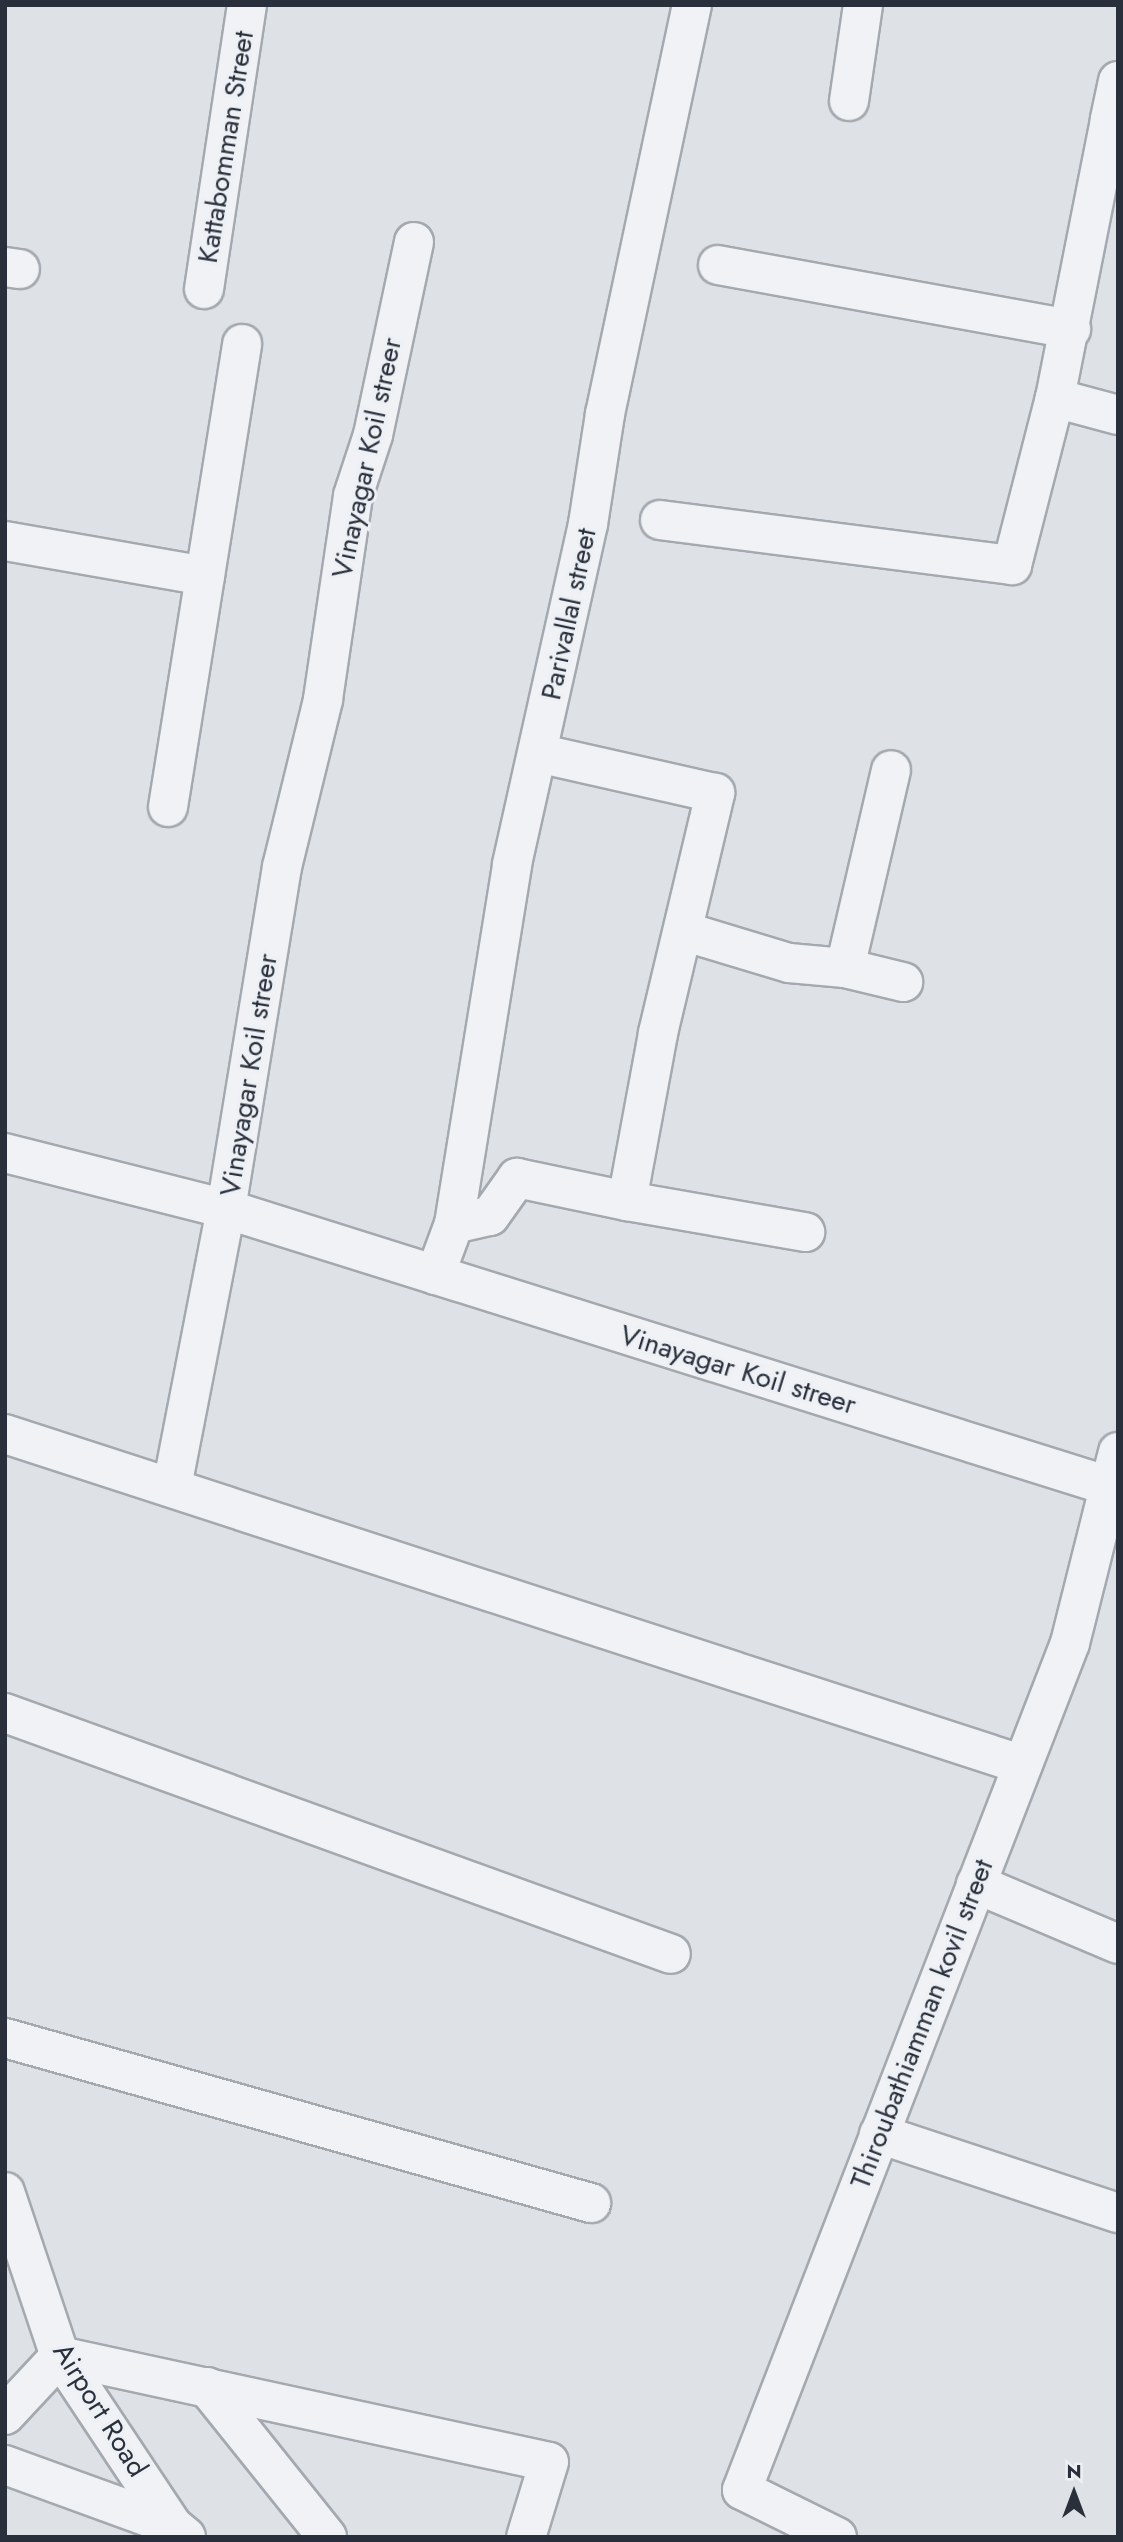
<!DOCTYPE html>
<html>
<head>
<meta charset="utf-8">
<style>
  body { margin:0 }
  #map { position:relative; width:1123px; height:2542px; overflow:hidden; background:#dee2e6; font-family:Jost,sans-serif }
  div>[style] { position:absolute }
  .roads { filter:drop-shadow(2px 0 #a4a9b0) drop-shadow(-2px 0 #a4a9b0) drop-shadow(0 2px #a4a9b0) drop-shadow(0 -2px #a4a9b0) }
  .minor>* { height:38px; margin:-19px; padding:0 19px; transform-origin:19px; border-radius:19px; background:#f0f2f5 }
  span { translate:-50% -50%; white-space:nowrap; text-align:center; line-height:1.15; -webkit-text-stroke:6px #edf0f4; paint-order:stroke }
  .street-label { font-size:28px; color:#29303c }
  .frame { position:absolute; inset:0; border:7px solid #29303c; pointer-events:none }
  .north { position:absolute; left:1039px; top:2458px; width:70px; height:70px; -webkit-text-stroke:5px #edf0f4; paint-order:stroke; rotate:0deg; font-size:19px; font-weight:700; line-height:28px; text-align:center; color:#29303c }
  .north::after { content:''; display:block; margin:auto; width:24px; height:32px; background:#29303c; clip-path:polygon(50% 0,100% 100%,50% 72%,0 100%) }
</style>
</head>
<body>
<div id="map">
  <div class="roads">
    <div class="minor">
      <i style="left:1118px;top:81px;width:40px;rotate:102deg"></i>
      <i style="left:1110px;top:120px;width:8px;rotate:14deg"></i>
      <i style="left:849px;top:101px;width:97px;rotate:-81.7deg"></i>
      <i style="left:414px;top:242px;width:197px;rotate:102deg"></i>
      <i style="left:373px;top:435px;width:64px;rotate:108.2deg"></i>
      <i style="left:353px;top:496px;width:206px;rotate:98.4deg"></i>
      <i style="left:323px;top:700px;width:172px;rotate:103.8deg"></i>
      <i style="left:282px;top:867px;width:347px;rotate:99.3deg"></i>
      <i style="left:226px;top:1209px;width:925px;rotate:17.42deg"></i>
      <i style="left:718px;top:265px;width:359px;rotate:10.3deg"></i>
      <i style="left:5px;top:267px;width:15px;rotate:8deg"></i>
      <i style="left:204px;top:289px;width:287px;rotate:-81.4deg"></i>
      <i style="left:1055px;top:398px;width:65px;rotate:15.1deg"></i>
      <i style="left:660px;top:520px;width:355px;rotate:7.3deg"></i>
      <i style="left:1012px;top:565px;width:172px;rotate:-75.6deg"></i>
      <i style="left:1055px;top:398px;width:283px;rotate:-78.8deg"></i>
      <i style="left:5px;top:541px;width:203px;rotate:9.9deg"></i>
      <i style="left:168px;top:807px;width:469px;rotate:-80.9deg"></i>
      <i style="left:683px;top:931px;width:111px;rotate:16.8deg"></i>
      <i style="left:789px;top:963px;width:56px;rotate:5.1deg"></i>
      <i style="left:845px;top:968px;width:60px;rotate:13.6deg"></i>
      <i style="left:845px;top:968px;width:203px;rotate:-76.9deg"></i>
      <i style="left:5px;top:1153px;width:228px;rotate:14.2deg"></i>
      <i style="left:226px;top:1209px;width:283px;rotate:101deg"></i>
      <i style="left:627px;top:1201px;width:181px;rotate:9.9deg"></i>
      <i style="left:454px;top:1224px;width:365px;rotate:-80.8deg"></i>
      <i style="left:512px;top:864px;width:348px;rotate:-77.4deg"></i>
      <i style="left:588px;top:524px;width:111px;rotate:-81.2deg"></i>
      <i style="left:605px;top:414px;width:418px;rotate:-78deg"></i>
      <i style="left:435px;top:1275px;width:54px;rotate:-69.6deg"></i>
      <i style="left:454px;top:1224px;width:37px;rotate:-13deg"></i>
      <i style="left:490px;top:1216px;width:47px;rotate:-54.6deg"></i>
      <i style="left:517px;top:1178px;width:112px;rotate:11.8deg"></i>
      <i style="left:627px;top:1201px;width:171px;rotate:-79.5deg"></i>
      <i style="left:658px;top:1033px;width:247px;rotate:-76.6deg"></i>
      <i style="left:715px;top:793px;width:181px;rotate:-167.3deg"></i>
      <i style="left:5px;top:1434px;width:1070px;rotate:18.01deg"></i>
      <i style="left:5px;top:1713px;width:708px;rotate:19.89deg"></i>
      <i style="left:976px;top:1884px;width:154px;rotate:22.9deg"></i>
      <i style="left:5px;top:2038px;width:609px;rotate:15.73deg"></i>
      <i style="left:879px;top:2134px;width:252px;rotate:18.3deg"></i>
      <i style="left:5px;top:2192px;width:173px;rotate:71.5deg"></i>
      <i style="left:60px;top:2356px;width:204px;rotate:56.4deg"></i>
      <i style="left:173px;top:2526px;width:17px;rotate:40deg"></i>
      <i style="left:207px;top:2387px;width:192px;rotate:51.3deg"></i>
      <i style="left:5px;top:2415px;width:81px;rotate:-47deg"></i>
      <i style="left:60px;top:2356px;width:500px;rotate:12.23deg"></i>
      <i style="left:549px;top:2462px;width:78px;rotate:107deg"></i>
      <i style="left:5px;top:2465px;width:179px;rotate:20deg"></i>
      <i style="left:837px;top:2537px;width:106px;rotate:-153.7deg"></i>
      <i style="left:742px;top:2490px;width:908px;rotate:-68.83deg"></i>
      <i style="left:1070px;top:1643px;width:197px;rotate:-75.9deg"></i>
    </div>
  </div>
  <div class="street-label">
    <span style="left:226px;top:147px;rotate:-81deg">Kattabomman Street</span>
    <span style="left:367px;top:458px;rotate:-78deg">Vinayagar Koil streer</span>
    <span style="left:569px;top:614px;rotate:-78deg">Parivallal street</span>
    <span style="left:249px;top:1075px;rotate:-81deg">Vinayagar Koil streer</span>
    <span style="left:738px;top:1370px;rotate:17deg">Vinayagar Koil streer</span>
    <span style="left:922px;top:2024px;rotate:-69deg">Thiroubathiamman kovil street</span>
    <span style="left:100px;top:2410px;rotate:58deg">Airport Road</span>
  </div>
  <div class="frame"></div>
  <div class="north">N</div>
</div>
</body>
</html>
